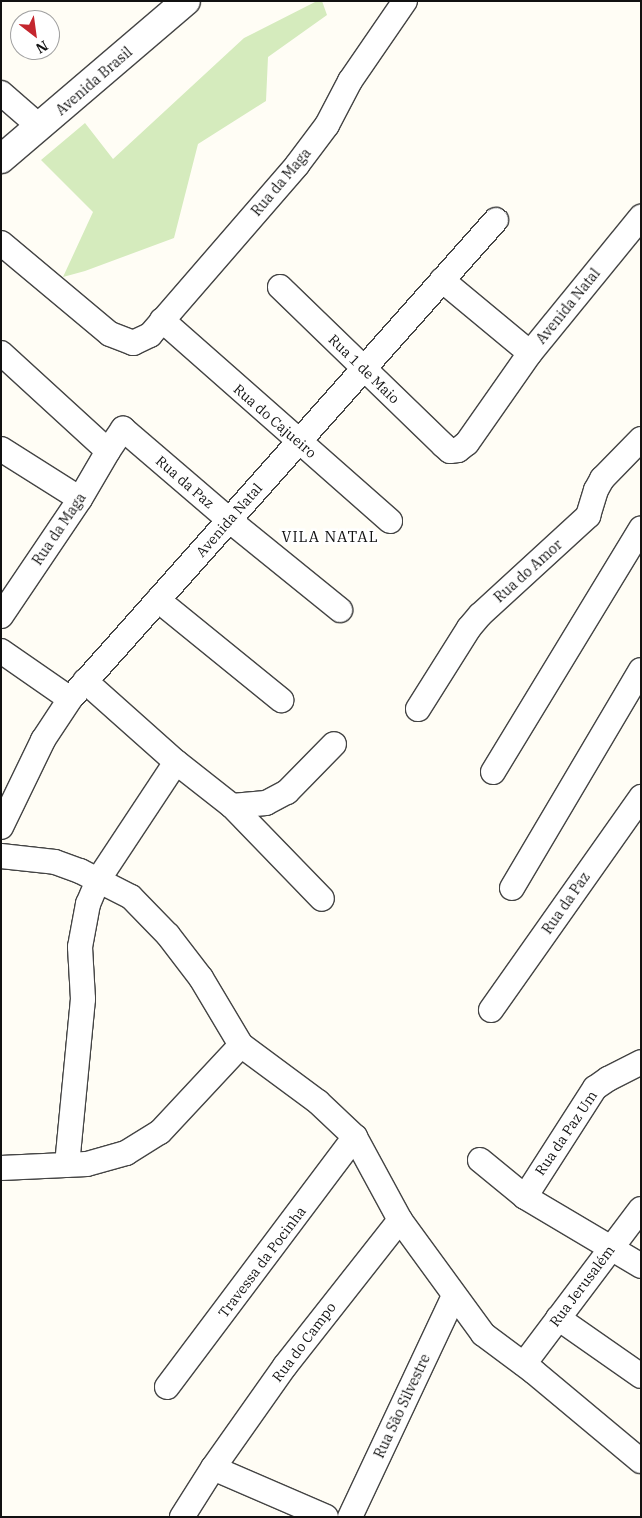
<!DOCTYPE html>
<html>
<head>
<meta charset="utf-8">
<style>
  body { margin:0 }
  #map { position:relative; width:642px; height:1518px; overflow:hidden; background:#fffdf5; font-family:"IBM Plex Serif",serif }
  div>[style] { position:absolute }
  .green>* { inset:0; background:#d5ebbd }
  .roads { filter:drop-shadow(1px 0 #444) drop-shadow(-1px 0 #444) drop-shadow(0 1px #444) drop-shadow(0 -1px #444) }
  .minor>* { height:24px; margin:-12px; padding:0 12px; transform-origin:12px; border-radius:12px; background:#fff }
  .tertiary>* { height:28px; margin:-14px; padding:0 14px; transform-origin:14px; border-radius:14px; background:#fff }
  span { translate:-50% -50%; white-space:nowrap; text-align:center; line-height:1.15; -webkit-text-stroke:5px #fff; paint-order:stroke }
  .street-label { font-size:14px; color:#111 }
  .neighbourhood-label { font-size:15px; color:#111; letter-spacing:1px }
  .frame { position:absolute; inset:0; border:2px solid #111; pointer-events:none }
  .north { position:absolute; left:10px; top:10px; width:50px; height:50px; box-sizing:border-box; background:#fff; border:1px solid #a0a0a0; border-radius:50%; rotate:150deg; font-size:14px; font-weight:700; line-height:20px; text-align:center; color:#111 }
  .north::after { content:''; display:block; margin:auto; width:18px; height:22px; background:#c4262e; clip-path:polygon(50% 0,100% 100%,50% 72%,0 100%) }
</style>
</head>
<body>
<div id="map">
  <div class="green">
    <i style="clip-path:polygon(317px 1px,322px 1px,327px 15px,268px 57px,266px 101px,198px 144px,174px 238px,85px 271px,63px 277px,93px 212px,41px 160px,85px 123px,113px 159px,244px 38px)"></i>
  </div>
  <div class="roads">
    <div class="minor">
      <i style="left:1px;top:93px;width:52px;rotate:41.1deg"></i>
      <i style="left:1px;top:243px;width:142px;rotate:39.9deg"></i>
      <i style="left:110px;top:334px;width:25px;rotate:21deg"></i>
      <i style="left:133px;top:343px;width:19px;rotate:-25deg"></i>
      <i style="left:150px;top:335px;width:225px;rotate:-49.1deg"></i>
      <i style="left:297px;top:165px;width:50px;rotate:-53.1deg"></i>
      <i style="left:327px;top:125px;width:50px;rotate:-62.4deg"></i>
      <i style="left:350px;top:81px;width:97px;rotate:-55.5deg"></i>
      <i style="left:442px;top:280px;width:114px;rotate:39.7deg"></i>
      <i style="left:280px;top:287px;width:227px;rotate:44.1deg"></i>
      <i style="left:443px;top:445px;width:9px;rotate:41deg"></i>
      <i style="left:450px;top:451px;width:8px;rotate:-7deg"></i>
      <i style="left:458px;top:450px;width:11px;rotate:-38deg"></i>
      <i style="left:467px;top:443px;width:110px;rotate:-55deg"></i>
      <i style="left:530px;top:353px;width:176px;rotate:-50.8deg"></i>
      <i style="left:162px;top:320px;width:304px;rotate:41.4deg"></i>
      <i style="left:1px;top:353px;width:145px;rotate:42.5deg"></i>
      <i style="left:1px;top:449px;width:93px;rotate:32.3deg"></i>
      <i style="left:158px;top:600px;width:159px;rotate:39.1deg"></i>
      <i style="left:1px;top:616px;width:141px;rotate:-56deg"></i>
      <i style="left:80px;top:499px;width:56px;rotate:-59.7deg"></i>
      <i style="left:108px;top:451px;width:27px;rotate:-56deg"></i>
      <i style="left:123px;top:429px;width:140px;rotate:40.6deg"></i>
      <i style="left:229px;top:520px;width:143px;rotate:39deg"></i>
      <i style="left:1px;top:651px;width:84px;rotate:34.8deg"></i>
      <i style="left:85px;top:681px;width:122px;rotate:41.7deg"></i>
      <i style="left:176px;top:762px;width:71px;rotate:38.2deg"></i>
      <i style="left:232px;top:806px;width:129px;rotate:45.9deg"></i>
      <i style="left:418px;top:709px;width:96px;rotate:-57.8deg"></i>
      <i style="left:469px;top:628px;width:17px;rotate:-50deg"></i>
      <i style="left:480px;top:615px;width:147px;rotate:-42.5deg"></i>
      <i style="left:588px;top:516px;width:27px;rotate:-73deg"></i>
      <i style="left:596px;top:490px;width:13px;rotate:-61deg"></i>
      <i style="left:602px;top:479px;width:56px;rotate:-45.7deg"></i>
      <i style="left:493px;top:772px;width:285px;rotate:-58.7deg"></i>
      <i style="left:232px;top:806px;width:34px;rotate:-5deg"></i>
      <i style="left:266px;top:803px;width:24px;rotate:-28deg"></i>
      <i style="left:287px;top:792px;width:67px;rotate:-45.6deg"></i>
      <i style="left:1px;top:827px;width:97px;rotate:-64.2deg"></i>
      <i style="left:43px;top:740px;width:49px;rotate:-56.6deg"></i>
      <i style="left:70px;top:699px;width:641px;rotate:-48.35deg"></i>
      <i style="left:1px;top:856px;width:54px;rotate:6.3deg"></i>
      <i style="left:55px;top:862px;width:27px;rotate:20deg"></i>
      <i style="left:80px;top:871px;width:57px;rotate:27deg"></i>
      <i style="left:131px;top:897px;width:53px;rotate:45.8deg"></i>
      <i style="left:168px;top:935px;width:54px;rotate:52.5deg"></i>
      <i style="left:201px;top:978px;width:78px;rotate:59.2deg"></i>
      <i style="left:241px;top:1045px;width:96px;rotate:36.5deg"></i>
      <i style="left:318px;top:1102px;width:51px;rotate:43.4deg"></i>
      <i style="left:355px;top:1137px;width:94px;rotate:61.5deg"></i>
      <i style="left:400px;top:1220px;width:141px;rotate:53.9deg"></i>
      <i style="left:483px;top:1334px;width:64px;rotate:36.7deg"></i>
      <i style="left:534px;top:1372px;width:139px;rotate:39.8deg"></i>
      <i style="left:512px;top:888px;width:253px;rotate:-59.4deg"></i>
      <i style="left:491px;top:1010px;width:261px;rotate:-54.8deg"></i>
      <i style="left:480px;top:1160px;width:58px;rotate:39.4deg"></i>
      <i style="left:525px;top:1197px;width:135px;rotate:30.7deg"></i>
      <i style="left:67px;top:1165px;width:167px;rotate:-84.5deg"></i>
      <i style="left:83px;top:999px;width:52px;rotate:-93.3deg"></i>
      <i style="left:80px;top:947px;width:44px;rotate:-79.5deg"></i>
      <i style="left:88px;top:904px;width:26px;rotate:-67deg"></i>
      <i style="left:98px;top:880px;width:141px;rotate:-56.5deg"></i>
      <i style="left:1px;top:1168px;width:86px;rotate:-2.7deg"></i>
      <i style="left:87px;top:1164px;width:41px;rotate:-15.8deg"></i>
      <i style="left:126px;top:1153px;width:40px;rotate:-32deg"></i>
      <i style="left:160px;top:1132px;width:119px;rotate:-47deg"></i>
      <i style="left:525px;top:1197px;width:130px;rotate:-57.3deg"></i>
      <i style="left:595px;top:1088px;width:16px;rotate:-35deg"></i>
      <i style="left:608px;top:1079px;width:37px;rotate:-27deg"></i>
      <i style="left:558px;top:1318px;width:101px;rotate:34.9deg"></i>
      <i style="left:524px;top:1364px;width:194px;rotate:-53deg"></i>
      <i style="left:167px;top:1387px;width:313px;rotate:-53.1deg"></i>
      <i style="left:213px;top:1468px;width:123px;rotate:23.4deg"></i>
      <i style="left:182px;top:1517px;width:58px;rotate:-57.7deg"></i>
      <i style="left:213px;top:1468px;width:125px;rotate:-54.8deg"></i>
      <i style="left:285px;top:1366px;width:186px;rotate:-51.8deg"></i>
      <i style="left:350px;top:1517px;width:244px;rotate:-64.8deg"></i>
    </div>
    <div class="tertiary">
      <i style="left:1px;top:159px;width:243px;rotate:-40.5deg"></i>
    </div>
  </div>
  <div class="street-label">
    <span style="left:94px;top:81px;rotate:-41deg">Avenida Brasil</span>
    <span style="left:281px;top:182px;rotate:-50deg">Rua da Maga</span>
    <span style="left:568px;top:306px;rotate:-51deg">Avenida Natal</span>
    <span style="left:364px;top:369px;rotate:44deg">Rua 1 de Maio</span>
    <span style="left:275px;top:421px;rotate:41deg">Rua do Cajueiro</span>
    <span style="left:185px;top:482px;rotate:41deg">Rua da Paz</span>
    <span style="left:229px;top:520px;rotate:-49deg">Avenida Natal</span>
    <span style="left:59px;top:529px;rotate:-56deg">Rua da Maga</span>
    <span style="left:528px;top:571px;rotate:-42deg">Rua do Amor</span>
    <span style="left:566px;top:903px;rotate:-55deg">Rua da Paz</span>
    <span style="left:566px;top:1133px;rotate:-56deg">Rua da Paz Um</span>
    <span style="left:262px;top:1262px;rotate:-53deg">Travessa da Pocinha</span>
    <span style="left:582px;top:1286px;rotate:-53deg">Rua Jerusalém</span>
    <span style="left:304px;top:1342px;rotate:-53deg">Rua do Campo</span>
    <span style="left:402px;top:1406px;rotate:-65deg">Rua São Silvestre</span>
  </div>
  <div class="neighbourhood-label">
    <span style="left:330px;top:537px">VILA NATAL</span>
  </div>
  <div class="frame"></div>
  <div class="north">N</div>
</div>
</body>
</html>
